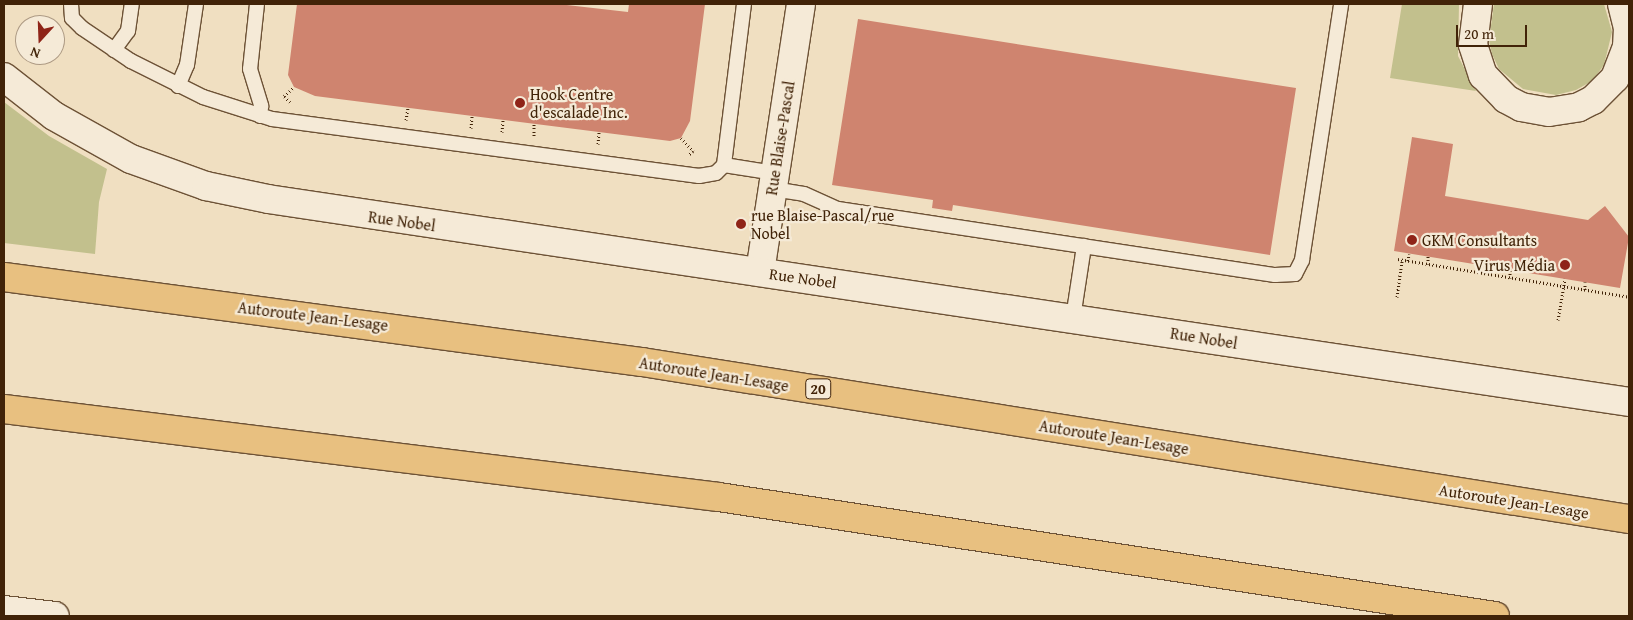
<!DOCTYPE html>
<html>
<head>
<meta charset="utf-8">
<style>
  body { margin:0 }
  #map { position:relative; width:1633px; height:620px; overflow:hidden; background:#f0dfc1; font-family:"Gentium Book Plus",serif }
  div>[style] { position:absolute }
  .green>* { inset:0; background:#c2c08d }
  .building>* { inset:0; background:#cf846f }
  .path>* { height:3px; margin-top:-1.5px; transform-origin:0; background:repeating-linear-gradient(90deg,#412308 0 1px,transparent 0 3.5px) }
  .roads { filter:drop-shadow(1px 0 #6d5236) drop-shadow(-1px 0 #6d5236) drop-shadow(0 1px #6d5236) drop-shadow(0 -1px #6d5236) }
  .lane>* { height:14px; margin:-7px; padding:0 7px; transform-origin:7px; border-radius:7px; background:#f5ead7 }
  .street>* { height:28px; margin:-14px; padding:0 14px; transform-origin:14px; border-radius:14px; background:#f5ead7 }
  .secondary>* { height:28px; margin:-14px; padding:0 14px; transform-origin:14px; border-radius:14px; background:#f5ead7 }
  .highway>* { height:28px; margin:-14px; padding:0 14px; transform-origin:14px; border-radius:14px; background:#e8c080 }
  .dots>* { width:14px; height:14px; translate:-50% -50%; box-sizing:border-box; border:2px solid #f5ead7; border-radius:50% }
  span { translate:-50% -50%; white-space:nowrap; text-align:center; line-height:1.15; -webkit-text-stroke:4.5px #f5ead7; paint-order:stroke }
  .shield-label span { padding:1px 4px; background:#f5ead7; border:1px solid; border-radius:4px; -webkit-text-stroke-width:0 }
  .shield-label { font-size:15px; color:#412308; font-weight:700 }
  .poi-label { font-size:16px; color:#412308 }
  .left { translate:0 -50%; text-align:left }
  .right { translate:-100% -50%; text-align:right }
  .street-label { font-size:16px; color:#412308 }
  .frame { position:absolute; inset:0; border:5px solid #412308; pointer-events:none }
  .north { position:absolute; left:15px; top:15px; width:50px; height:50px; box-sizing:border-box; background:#f5ead7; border:1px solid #ad9a84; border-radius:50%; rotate:200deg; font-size:14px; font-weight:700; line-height:20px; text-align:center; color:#412308 }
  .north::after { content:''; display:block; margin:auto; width:18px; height:22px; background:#8f2418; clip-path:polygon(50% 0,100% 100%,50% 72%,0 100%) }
  .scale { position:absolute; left:1456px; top:25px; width:71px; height:22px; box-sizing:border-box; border:2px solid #412308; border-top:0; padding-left:6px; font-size:15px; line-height:18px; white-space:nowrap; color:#412308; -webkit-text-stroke:4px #f5ead7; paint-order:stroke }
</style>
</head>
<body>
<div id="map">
  <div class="green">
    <i style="clip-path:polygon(1402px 4px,1459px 4px,1458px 56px,1476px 91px,1390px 78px)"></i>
    <i style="clip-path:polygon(1494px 4px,1604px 4px,1612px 32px,1604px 65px,1592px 81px,1576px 90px,1556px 95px,1523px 89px,1499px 69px,1492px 54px,1489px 40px)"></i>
    <i style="clip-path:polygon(4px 102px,49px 136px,107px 169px,99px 202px,95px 254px,4px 243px)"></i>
  </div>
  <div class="building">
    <i style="clip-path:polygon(297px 4px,558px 4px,628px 12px,629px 4px,705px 4px,690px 121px,681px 138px,670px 141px,315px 96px,294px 87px,288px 75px)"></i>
    <i style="clip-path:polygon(858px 19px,1296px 88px,1270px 255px,953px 205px,952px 211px,932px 208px,933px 200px,832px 185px)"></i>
    <i style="clip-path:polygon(1412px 137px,1453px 144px,1445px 196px,1588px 220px,1605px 206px,1629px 237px,1620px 288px,1394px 251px)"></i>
  </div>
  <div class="path">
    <i style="left:290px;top:102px;width:8px;rotate:-135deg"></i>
    <i style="left:284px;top:96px;width:13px;rotate:-42deg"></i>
    <i style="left:406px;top:120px;width:12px;rotate:-81deg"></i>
    <i style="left:471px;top:128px;width:12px;rotate:-85deg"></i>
    <i style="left:502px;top:132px;width:12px;rotate:-85deg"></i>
    <i style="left:534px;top:136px;width:12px;rotate:-90deg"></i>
    <i style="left:681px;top:138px;width:18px;rotate:47deg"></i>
    <i style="left:693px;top:151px;width:6px;rotate:141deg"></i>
    <i style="left:598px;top:144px;width:12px;rotate:-85deg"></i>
    <i style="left:1398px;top:259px;width:234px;rotate:9.3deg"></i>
    <i style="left:1408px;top:261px;width:7px;rotate:-82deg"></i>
    <i style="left:1428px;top:264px;width:8px;rotate:-90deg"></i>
    <i style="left:1484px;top:273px;width:7px;rotate:-82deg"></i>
    <i style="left:1510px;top:278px;width:8px;rotate:-90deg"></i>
    <i style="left:1585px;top:290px;width:8px;rotate:-90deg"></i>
    <i style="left:1397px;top:297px;width:37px;rotate:-82deg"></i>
    <i style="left:1558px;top:320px;width:42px;rotate:-80.3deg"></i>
  </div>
  <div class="roads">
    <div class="lane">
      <i style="left:71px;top:4px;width:14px;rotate:86deg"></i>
      <i style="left:72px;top:18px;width:14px;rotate:45deg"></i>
      <i style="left:82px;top:28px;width:59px;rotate:34deg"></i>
      <i style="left:131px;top:61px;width:80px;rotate:26.6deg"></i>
      <i style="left:203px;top:97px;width:72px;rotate:17.7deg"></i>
      <i style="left:272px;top:119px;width:431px;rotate:7.6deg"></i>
      <i style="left:699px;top:176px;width:17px;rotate:-10deg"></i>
      <i style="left:716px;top:173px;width:11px;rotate:-45deg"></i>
      <i style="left:257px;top:4px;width:65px;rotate:96.1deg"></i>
      <i style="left:250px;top:69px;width:39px;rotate:73deg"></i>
      <i style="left:261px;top:106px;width:10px;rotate:96deg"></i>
      <i style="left:744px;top:4px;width:162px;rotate:97.1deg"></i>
      <i style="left:724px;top:165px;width:52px;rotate:8.9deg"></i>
      <i style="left:114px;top:50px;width:24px;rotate:-54deg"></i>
      <i style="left:128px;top:31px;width:27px;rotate:-82deg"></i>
      <i style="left:178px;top:86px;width:23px;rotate:-67deg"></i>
      <i style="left:187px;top:65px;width:62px;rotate:-81.6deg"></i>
      <i style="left:773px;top:189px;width:31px;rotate:9deg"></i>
      <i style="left:804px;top:194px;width:37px;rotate:24deg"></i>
      <i style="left:838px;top:209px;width:442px;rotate:8.6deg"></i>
      <i style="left:1275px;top:275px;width:20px;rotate:-3deg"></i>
      <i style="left:1295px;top:274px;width:16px;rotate:-63deg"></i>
      <i style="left:1302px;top:260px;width:259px;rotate:-81.3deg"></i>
      <i style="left:1073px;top:318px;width:73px;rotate:-81.3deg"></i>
    </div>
    <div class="street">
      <i style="left:1478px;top:4px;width:41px;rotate:97deg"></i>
      <i style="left:1473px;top:45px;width:32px;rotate:72deg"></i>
      <i style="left:1483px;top:75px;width:33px;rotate:46deg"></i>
      <i style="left:1506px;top:99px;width:17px;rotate:28deg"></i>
      <i style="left:1521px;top:107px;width:28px;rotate:10deg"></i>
      <i style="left:1549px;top:112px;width:30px;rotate:-9deg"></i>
      <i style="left:1579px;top:107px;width:16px;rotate:-27deg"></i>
      <i style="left:1593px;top:100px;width:31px;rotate:-45deg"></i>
      <i style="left:1615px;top:78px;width:33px;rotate:-69deg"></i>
      <i style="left:1627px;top:47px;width:19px;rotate:-87deg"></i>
      <i style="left:1628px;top:28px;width:25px;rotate:-104deg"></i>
      <i style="left:760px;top:272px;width:271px;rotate:-81.3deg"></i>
    </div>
    <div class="secondary">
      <i style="left:4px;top:77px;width:63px;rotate:38deg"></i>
      <i style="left:54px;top:116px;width:88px;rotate:29.2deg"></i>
      <i style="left:131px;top:159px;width:80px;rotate:19.8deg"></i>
      <i style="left:206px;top:186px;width:63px;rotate:11.8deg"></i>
      <i style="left:268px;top:199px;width:1376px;rotate:8.48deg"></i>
      <i style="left:4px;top:610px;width:51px;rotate:6.7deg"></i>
    </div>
    <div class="highway">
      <i style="left:4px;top:277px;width:644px;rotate:7.59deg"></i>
      <i style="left:642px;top:362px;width:999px;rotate:9.04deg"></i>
      <i style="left:4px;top:409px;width:720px;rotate:7.02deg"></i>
      <i style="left:719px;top:497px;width:785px;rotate:8.72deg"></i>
    </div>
  </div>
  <div class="dots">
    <i style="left:520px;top:103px;background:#8f2418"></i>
    <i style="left:741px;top:224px;background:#8f2418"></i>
    <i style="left:1412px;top:240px;background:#8f2418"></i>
    <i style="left:1565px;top:265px;background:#8f2418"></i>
  </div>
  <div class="shield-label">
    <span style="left:818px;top:389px">20</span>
  </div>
  <div class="poi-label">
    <span class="left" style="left:530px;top:103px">Hook Centre<br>d'escalade Inc.</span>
    <span class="left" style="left:751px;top:224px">rue Blaise-Pascal/rue<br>Nobel</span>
    <span class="left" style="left:1422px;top:240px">GKM Consultants</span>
    <span class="right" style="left:1555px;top:265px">Virus Média</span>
  </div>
  <div class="street-label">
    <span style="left:780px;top:138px;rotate:-81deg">Rue Blaise-Pascal</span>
    <span style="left:402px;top:221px;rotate:8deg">Rue Nobel</span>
    <span style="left:803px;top:278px;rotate:8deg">Rue Nobel</span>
    <span style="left:313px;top:316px;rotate:7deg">Autoroute Jean-Lesage</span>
    <span style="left:1204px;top:338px;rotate:9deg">Rue Nobel</span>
    <span style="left:714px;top:374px;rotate:9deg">Autoroute Jean-Lesage</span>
    <span style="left:1114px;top:437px;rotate:9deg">Autoroute Jean-Lesage</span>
    <span style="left:1514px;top:501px;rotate:9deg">Autoroute Jean-Lesage</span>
  </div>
  <div class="frame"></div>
  <div class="north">N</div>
  <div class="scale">20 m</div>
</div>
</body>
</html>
